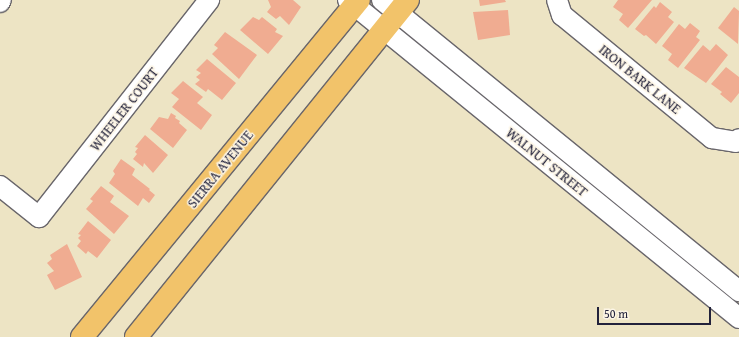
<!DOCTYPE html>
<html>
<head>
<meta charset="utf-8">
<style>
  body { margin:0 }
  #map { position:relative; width:739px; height:337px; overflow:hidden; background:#ede4c4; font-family:"Gentium Book Plus",serif }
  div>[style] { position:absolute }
  .building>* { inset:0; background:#f0ac91 }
  .roads { filter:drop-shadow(1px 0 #69666b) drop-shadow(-1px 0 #69666b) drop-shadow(0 1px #69666b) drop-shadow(0 -1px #69666b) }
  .minor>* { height:20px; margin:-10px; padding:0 10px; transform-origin:10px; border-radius:10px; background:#fff }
  .major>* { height:22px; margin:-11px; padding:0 11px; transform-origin:11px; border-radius:11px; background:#f2c36a }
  span { translate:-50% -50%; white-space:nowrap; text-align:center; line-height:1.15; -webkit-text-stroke:3px #fcf5e5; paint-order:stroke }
  .street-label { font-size:14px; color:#22223b }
  .scale { position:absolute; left:597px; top:307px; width:114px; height:18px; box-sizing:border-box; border:2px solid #22223b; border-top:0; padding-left:5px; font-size:12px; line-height:14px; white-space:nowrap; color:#22223b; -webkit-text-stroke:3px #fcf5e5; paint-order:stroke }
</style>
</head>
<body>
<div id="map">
  <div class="building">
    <i style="clip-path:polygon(268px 0,293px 0,301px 7px,289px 25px,280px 16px,276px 19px,267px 12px,271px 7px)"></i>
    <i style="clip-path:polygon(479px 0,505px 0,506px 2px,480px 6px)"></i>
    <i style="clip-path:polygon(618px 0,652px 0,628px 28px,619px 20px,623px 14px,613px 7px)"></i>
    <i style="clip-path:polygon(660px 2px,672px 12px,668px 17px,674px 22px,656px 44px,646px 35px,644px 36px,635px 29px,654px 6px,656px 8px)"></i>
    <i style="clip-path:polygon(734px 7px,739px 11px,738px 44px,718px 28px)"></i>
    <i style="clip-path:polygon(508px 10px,510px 35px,478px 40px,473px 12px)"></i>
    <i style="clip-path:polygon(253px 17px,259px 20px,262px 17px,277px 29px,275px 32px,283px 36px,268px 54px,240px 30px)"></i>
    <i style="clip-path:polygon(690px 23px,700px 31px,696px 37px,700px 40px,678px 68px,668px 60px,672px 54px,662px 46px,679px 24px,685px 29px)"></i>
    <i style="clip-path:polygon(225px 32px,257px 55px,239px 79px,212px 54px,218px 48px,214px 45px)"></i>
    <i style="clip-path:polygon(716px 44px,728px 55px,706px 83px,684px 68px,703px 45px,710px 51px)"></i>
    <i style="clip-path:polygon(207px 59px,236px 83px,222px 100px,208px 89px,206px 92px,195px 84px,200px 80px,196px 77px,201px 73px,196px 70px)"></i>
    <i style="clip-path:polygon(726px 67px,739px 77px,739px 93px,731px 103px,720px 94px,722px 92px,711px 84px)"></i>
    <i style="clip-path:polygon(183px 81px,203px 97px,197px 103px,212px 115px,201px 130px,172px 107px,179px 99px,171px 93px)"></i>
    <i style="clip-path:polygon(171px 113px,176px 116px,175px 118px,180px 121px,179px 123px,187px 130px,173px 148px,150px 129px,159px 117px,168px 119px)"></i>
    <i style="clip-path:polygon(145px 135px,168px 155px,153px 173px,144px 163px,143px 167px,133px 159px,137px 154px,135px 152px,138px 148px,135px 147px)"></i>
    <i style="clip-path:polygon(121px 159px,135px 169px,132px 175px,150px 189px,149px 190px,155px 195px,149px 203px,143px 198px,138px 206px,109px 183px,115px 174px,113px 171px)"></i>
    <i style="clip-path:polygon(101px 186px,114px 196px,110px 202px,129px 216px,114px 234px,86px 209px,93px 201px,90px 199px)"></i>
    <i style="clip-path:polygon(88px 221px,111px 240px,97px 258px,88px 251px,86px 254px,77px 246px,81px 241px,78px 238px,81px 235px,78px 234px)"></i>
    <i style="clip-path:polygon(67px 244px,82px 277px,55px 290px,47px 275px,54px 271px,47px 263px,52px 259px,50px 255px)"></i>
  </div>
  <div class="roads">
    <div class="minor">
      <i style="left:348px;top:0;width:504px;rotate:39.12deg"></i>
      <i style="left:382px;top:0;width:461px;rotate:39.2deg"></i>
      <i style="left:557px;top:0;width:16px;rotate:72deg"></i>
      <i style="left:562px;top:15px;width:194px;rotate:39.4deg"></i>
      <i style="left:712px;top:138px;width:24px;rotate:9deg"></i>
      <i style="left:736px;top:142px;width:4px;rotate:-45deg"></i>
      <i style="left:0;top:2px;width:2px;rotate:-63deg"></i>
      <i style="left:0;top:186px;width:50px;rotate:38.5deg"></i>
      <i style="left:39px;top:217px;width:276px;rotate:-51.9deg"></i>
    </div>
    <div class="major">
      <i style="left:82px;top:337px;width:436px;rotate:-50.6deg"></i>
      <i style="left:136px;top:337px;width:433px;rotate:-51.1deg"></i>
    </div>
  </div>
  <div class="street-label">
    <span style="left:640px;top:79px;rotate:39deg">IRON BARK LANE</span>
    <span style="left:124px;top:109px;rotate:-52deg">WHEELER COURT</span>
    <span style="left:547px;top:162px;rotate:39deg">WALNUT STREET</span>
    <span style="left:220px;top:169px;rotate:-51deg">SIERRA AVENUE</span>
  </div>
  <div class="scale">50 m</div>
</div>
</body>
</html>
